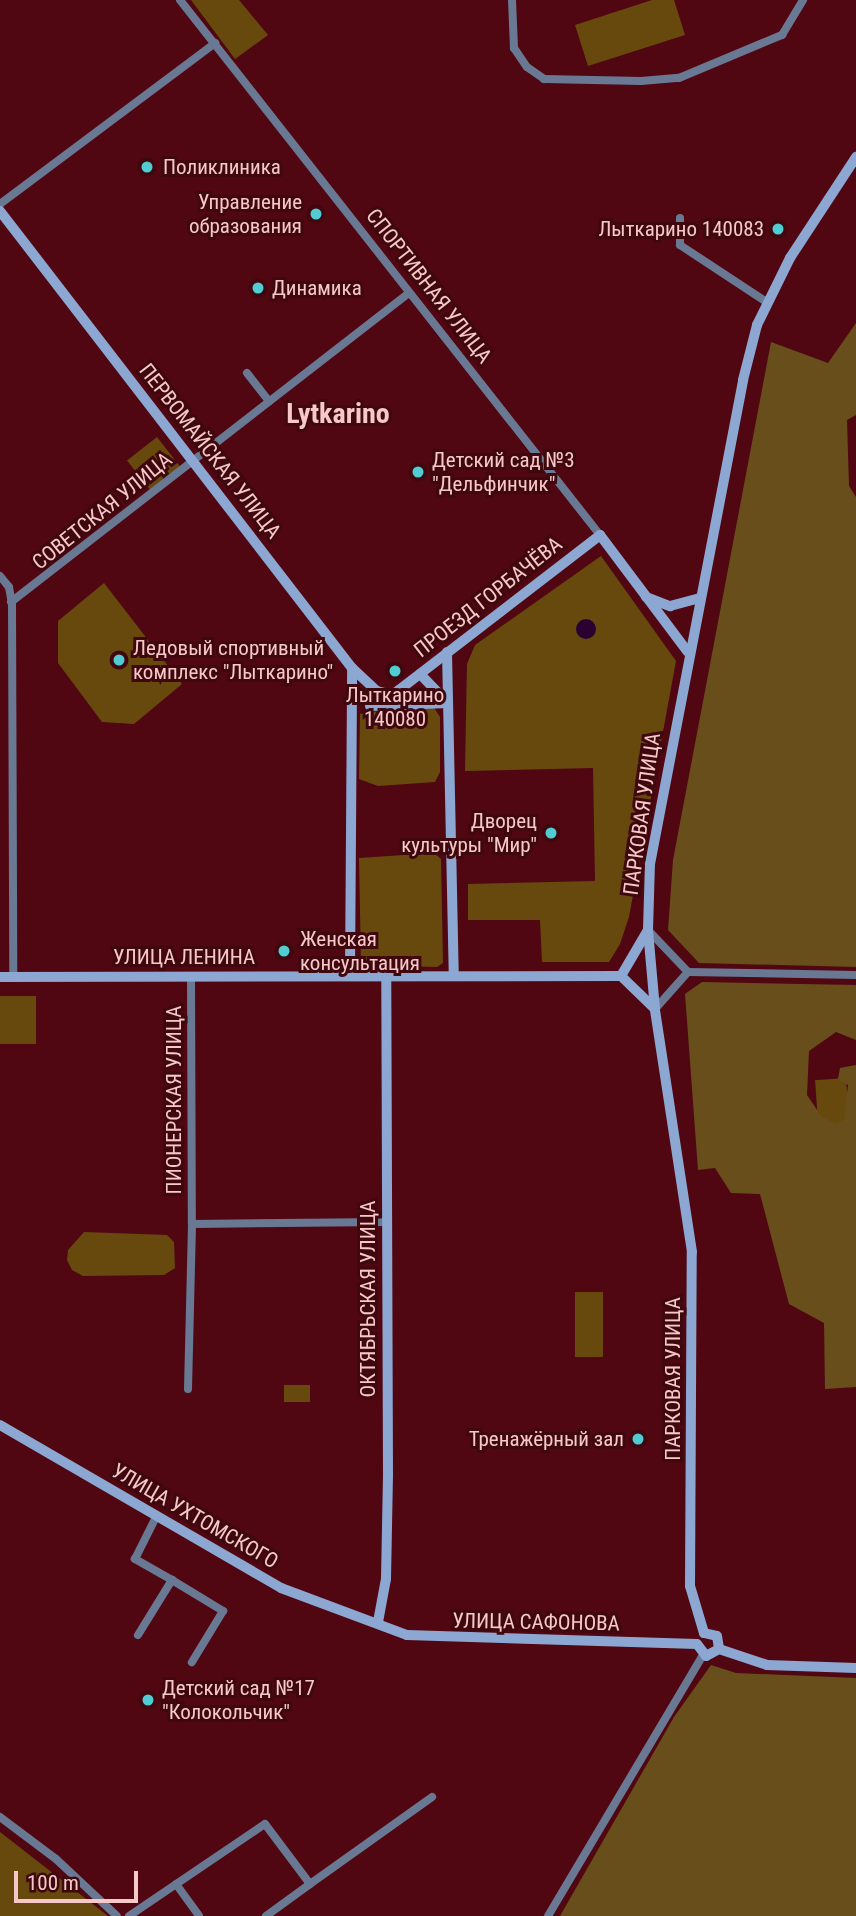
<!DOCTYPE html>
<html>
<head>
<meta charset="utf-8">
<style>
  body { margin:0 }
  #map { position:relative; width:856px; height:1916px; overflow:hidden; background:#510712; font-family:"Roboto Condensed",sans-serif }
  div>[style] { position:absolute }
  .green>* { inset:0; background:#67490e; transform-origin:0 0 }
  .forest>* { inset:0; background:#684e1b }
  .water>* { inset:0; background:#2a0033 }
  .round { border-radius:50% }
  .street>* { height:8px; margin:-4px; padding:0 4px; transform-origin:4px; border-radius:4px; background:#697994 }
  .secondary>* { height:10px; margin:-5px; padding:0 5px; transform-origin:5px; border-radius:5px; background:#8ca7d2 }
  .dots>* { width:19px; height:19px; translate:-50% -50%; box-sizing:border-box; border:4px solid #3e080e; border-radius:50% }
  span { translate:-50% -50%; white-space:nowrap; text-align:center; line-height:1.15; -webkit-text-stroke:6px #3e080e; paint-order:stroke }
  .poi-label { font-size:21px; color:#f6c8c7 }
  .left { translate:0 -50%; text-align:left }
  .right { translate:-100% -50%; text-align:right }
  .street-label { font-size:21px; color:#f6c8c7 }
  .district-label { font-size:28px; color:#f6c8c7; font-weight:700 }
  .scale { position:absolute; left:14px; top:1871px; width:124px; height:32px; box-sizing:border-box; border:4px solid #f6c8c7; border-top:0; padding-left:9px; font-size:21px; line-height:24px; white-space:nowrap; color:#f6c8c7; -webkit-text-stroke:5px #3e080e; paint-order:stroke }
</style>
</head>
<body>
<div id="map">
  <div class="green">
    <i style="clip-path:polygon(191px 0,239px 0,268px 35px,235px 59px)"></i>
    <i style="clip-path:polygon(652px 0,674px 0,685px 35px,588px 66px,575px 25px)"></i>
    <i style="left:157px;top:437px;width:37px;height:38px;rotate:52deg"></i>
    <i style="clip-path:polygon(601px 556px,676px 661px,629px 917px,620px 944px,609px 962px,542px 962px,540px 920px,468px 920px,468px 884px,595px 881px,593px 768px,465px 771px,467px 664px,475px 645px)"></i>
    <i style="clip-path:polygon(104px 583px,182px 684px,134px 724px,102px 722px,58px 663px,58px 621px)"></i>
    <i style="clip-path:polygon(421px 704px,433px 706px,440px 717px,440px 772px,435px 782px,378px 786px,359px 779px,360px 714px)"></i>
    <i style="clip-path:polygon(434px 853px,441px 859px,443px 963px,437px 967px,361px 965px,359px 858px)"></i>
    <i style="left:36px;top:996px;width:48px;height:36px;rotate:90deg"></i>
    <i style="left:846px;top:1078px;width:52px;height:31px;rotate:86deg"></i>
    <i style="clip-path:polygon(84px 1232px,167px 1235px,174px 1242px,175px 1268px,164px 1275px,83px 1276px,72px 1270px,67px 1260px,68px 1250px)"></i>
    <i style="left:575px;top:1292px;width:28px;height:65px"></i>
    <i style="left:284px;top:1385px;width:26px;height:17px"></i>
    <i style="clip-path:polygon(0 1832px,108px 1916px,0 1916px)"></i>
  </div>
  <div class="forest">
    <i style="clip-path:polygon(856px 323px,856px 415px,847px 420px,849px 486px,856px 497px,856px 967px,699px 963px,668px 930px,673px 860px,771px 342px,828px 363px)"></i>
    <i style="clip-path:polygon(702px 982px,856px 985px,856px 1040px,836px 1032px,809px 1051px,807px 1095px,822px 1117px,837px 1124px,844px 1119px,848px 1085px,838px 1079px,840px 1068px,856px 1065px,856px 1387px,825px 1389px,824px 1323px,789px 1304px,760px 1194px,731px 1193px,715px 1168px,698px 1170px,685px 994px)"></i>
    <i style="clip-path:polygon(711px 1665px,736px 1673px,856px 1678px,856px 1916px,560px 1916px,674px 1717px)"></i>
  </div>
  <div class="water">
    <i class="round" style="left:576px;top:619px;width:20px;height:20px"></i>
  </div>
  <div class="street">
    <i style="left:180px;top:0;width:680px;rotate:51.87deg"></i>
    <i style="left:512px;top:0;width:48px;rotate:87.6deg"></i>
    <i style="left:514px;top:48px;width:23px;rotate:56deg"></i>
    <i style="left:527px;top:67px;width:21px;rotate:35deg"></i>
    <i style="left:544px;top:79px;width:97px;rotate:1.2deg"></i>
    <i style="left:641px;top:81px;width:38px;rotate:-5deg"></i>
    <i style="left:679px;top:78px;width:112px;rotate:-22.7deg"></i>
    <i style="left:782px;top:35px;width:41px;rotate:-59deg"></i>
    <i style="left:0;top:204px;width:269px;rotate:-36.8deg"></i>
    <i style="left:680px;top:218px;width:27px;rotate:90deg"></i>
    <i style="left:680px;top:245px;width:102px;rotate:33.4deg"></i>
    <i style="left:247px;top:373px;width:36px;rotate:52deg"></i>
    <i style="left:0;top:576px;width:14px;rotate:51deg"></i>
    <i style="left:9px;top:587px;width:17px;rotate:80deg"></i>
    <i style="left:12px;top:604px;width:373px;rotate:89.8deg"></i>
    <i style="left:11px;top:602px;width:504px;rotate:-37.83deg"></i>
    <i style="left:648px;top:930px;width:58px;rotate:46.4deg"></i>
    <i style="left:688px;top:972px;width:168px;rotate:1deg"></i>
    <i style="left:191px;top:976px;width:248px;rotate:89.8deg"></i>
    <i style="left:655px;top:1009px;width:50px;rotate:-48.3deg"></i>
    <i style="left:188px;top:1389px;width:165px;rotate:-88.6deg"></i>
    <i style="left:192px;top:1224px;width:195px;rotate:-0.6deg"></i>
    <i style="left:172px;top:1580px;width:60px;rotate:31.3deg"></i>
    <i style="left:223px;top:1611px;width:60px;rotate:121.3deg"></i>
    <i style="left:138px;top:1635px;width:65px;rotate:-58.3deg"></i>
    <i style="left:172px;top:1580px;width:43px;rotate:-150.4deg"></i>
    <i style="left:135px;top:1559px;width:49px;rotate:-63.4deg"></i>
    <i style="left:0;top:1817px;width:70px;rotate:36.9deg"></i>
    <i style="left:56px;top:1859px;width:83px;rotate:43.1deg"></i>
    <i style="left:176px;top:1884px;width:39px;rotate:54deg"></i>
    <i style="left:129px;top:1916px;width:164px;rotate:-34.1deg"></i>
    <i style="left:265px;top:1824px;width:75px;rotate:53.1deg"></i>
    <i style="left:310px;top:1884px;width:150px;rotate:-35.5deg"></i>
    <i style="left:266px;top:1916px;width:54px;rotate:-36deg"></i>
    <i style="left:548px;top:1916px;width:304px;rotate:-59.3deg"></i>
  </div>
  <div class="secondary">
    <i style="left:0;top:211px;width:577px;rotate:52.4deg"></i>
    <i style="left:352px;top:668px;width:34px;rotate:43deg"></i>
    <i style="left:377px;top:691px;width:16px;rotate:15deg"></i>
    <i style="left:392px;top:695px;width:9px;rotate:-36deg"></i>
    <i style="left:399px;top:690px;width:254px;rotate:-37.6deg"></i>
    <i style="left:600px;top:535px;width:146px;rotate:53.1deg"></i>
    <i style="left:646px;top:597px;width:26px;rotate:21deg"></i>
    <i style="left:670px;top:606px;width:31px;rotate:-15deg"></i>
    <i style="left:447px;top:652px;width:324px;rotate:88.8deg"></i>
    <i style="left:420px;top:674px;width:40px;rotate:46deg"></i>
    <i style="left:370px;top:706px;width:78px;rotate:-2.2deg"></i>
    <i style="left:350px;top:975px;width:307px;rotate:-89.6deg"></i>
    <i style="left:621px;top:976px;width:53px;rotate:-59.6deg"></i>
    <i style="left:0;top:977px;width:621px;rotate:-0.09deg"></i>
    <i style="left:621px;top:976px;width:47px;rotate:44.1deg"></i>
    <i style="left:0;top:1425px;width:325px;rotate:30.1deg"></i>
    <i style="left:281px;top:1588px;width:134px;rotate:20.5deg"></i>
    <i style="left:407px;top:1635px;width:290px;rotate:1.8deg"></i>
    <i style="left:378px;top:1622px;width:44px;rotate:-79.5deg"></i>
    <i style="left:386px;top:1579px;width:105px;rotate:-88.9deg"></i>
    <i style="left:388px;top:1474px;width:498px;rotate:-90.2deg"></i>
    <i style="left:704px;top:1633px;width:49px;rotate:-106.6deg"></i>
    <i style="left:690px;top:1586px;width:334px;rotate:-89.7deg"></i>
    <i style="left:692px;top:1252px;width:246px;rotate:-98.7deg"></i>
    <i style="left:655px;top:1009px;width:79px;rotate:-95.1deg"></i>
    <i style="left:648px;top:930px;width:66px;rotate:-88.3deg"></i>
    <i style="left:650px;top:864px;width:493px;rotate:-79.1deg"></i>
    <i style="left:743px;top:380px;width:57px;rotate:-75.7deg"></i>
    <i style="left:757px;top:325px;width:75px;rotate:-63.8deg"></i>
    <i style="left:790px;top:258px;width:121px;rotate:-56.8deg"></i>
    <i style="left:704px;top:1633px;width:13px;rotate:13deg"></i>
    <i style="left:717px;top:1636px;width:13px;rotate:81deg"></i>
    <i style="left:697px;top:1644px;width:15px;rotate:53deg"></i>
    <i style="left:706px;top:1656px;width:15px;rotate:-28deg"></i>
    <i style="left:719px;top:1649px;width:51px;rotate:18.4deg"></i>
    <i style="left:767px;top:1665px;width:89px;rotate:1.9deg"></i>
  </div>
  <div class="dots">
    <i style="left:147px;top:167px;background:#51ccd2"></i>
    <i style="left:316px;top:214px;background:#51ccd2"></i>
    <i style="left:778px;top:229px;background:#51ccd2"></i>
    <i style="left:258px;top:288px;background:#51ccd2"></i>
    <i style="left:418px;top:472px;background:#51ccd2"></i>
    <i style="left:119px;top:660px;background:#51ccd2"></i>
    <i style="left:395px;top:671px;background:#51ccd2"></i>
    <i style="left:551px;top:833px;background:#51ccd2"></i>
    <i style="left:284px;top:951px;background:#51ccd2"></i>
    <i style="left:638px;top:1439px;background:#51ccd2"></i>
    <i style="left:148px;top:1700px;background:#51ccd2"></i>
  </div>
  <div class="poi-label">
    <span class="left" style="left:163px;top:167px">Поликлиника</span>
    <span class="right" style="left:302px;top:214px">Управление<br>образования</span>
    <span class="right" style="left:764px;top:229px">Лыткарино 140083</span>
    <span class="left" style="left:272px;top:288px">Динамика</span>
    <span class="left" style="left:432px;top:472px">Детский сад №3<br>"Дельфинчик"</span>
    <span class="left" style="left:133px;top:660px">Ледовый спортивный<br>комплекс "Лыткарино"</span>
    <span style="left:395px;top:707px">Лыткарино<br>140080</span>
    <span class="right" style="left:537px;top:833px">Дворец<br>культуры "Мир"</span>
    <span class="left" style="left:300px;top:951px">Женская<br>консультация</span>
    <span class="right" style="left:624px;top:1439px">Тренажёрный зал</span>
    <span class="left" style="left:162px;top:1700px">Детский сад №17<br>"Колокольчик"</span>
  </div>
  <div class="street-label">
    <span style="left:429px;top:286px;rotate:52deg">СПОРТИВНАЯ УЛИЦА</span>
    <span style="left:210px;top:451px;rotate:52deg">ПЕРВОМАЙСКАЯ УЛИЦА</span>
    <span style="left:102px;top:511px;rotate:-39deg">СОВЕТСКАЯ УЛИЦА</span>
    <span style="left:488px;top:597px;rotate:-38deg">ПРОЕЗД ГОРБАЧЁВА</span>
    <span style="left:642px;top:814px;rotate:-82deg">ПАРКОВАЯ УЛИЦА</span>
    <span style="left:184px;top:957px">УЛИЦА ЛЕНИНА</span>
    <span style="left:174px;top:1100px;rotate:-90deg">ПИОНЕРСКАЯ УЛИЦА</span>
    <span style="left:368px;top:1299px;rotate:-90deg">ОКТЯБРЬСКАЯ УЛИЦА</span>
    <span style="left:673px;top:1379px;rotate:-90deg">ПАРКОВАЯ УЛИЦА</span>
    <span style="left:195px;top:1516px;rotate:30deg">УЛИЦА УХТОМСКОГО</span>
    <span style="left:536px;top:1622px;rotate:1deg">УЛИЦА САФОНОВА</span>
  </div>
  <div class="district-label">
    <span style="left:338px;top:414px">Lytkarino</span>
  </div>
  <div class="scale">100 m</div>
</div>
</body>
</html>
